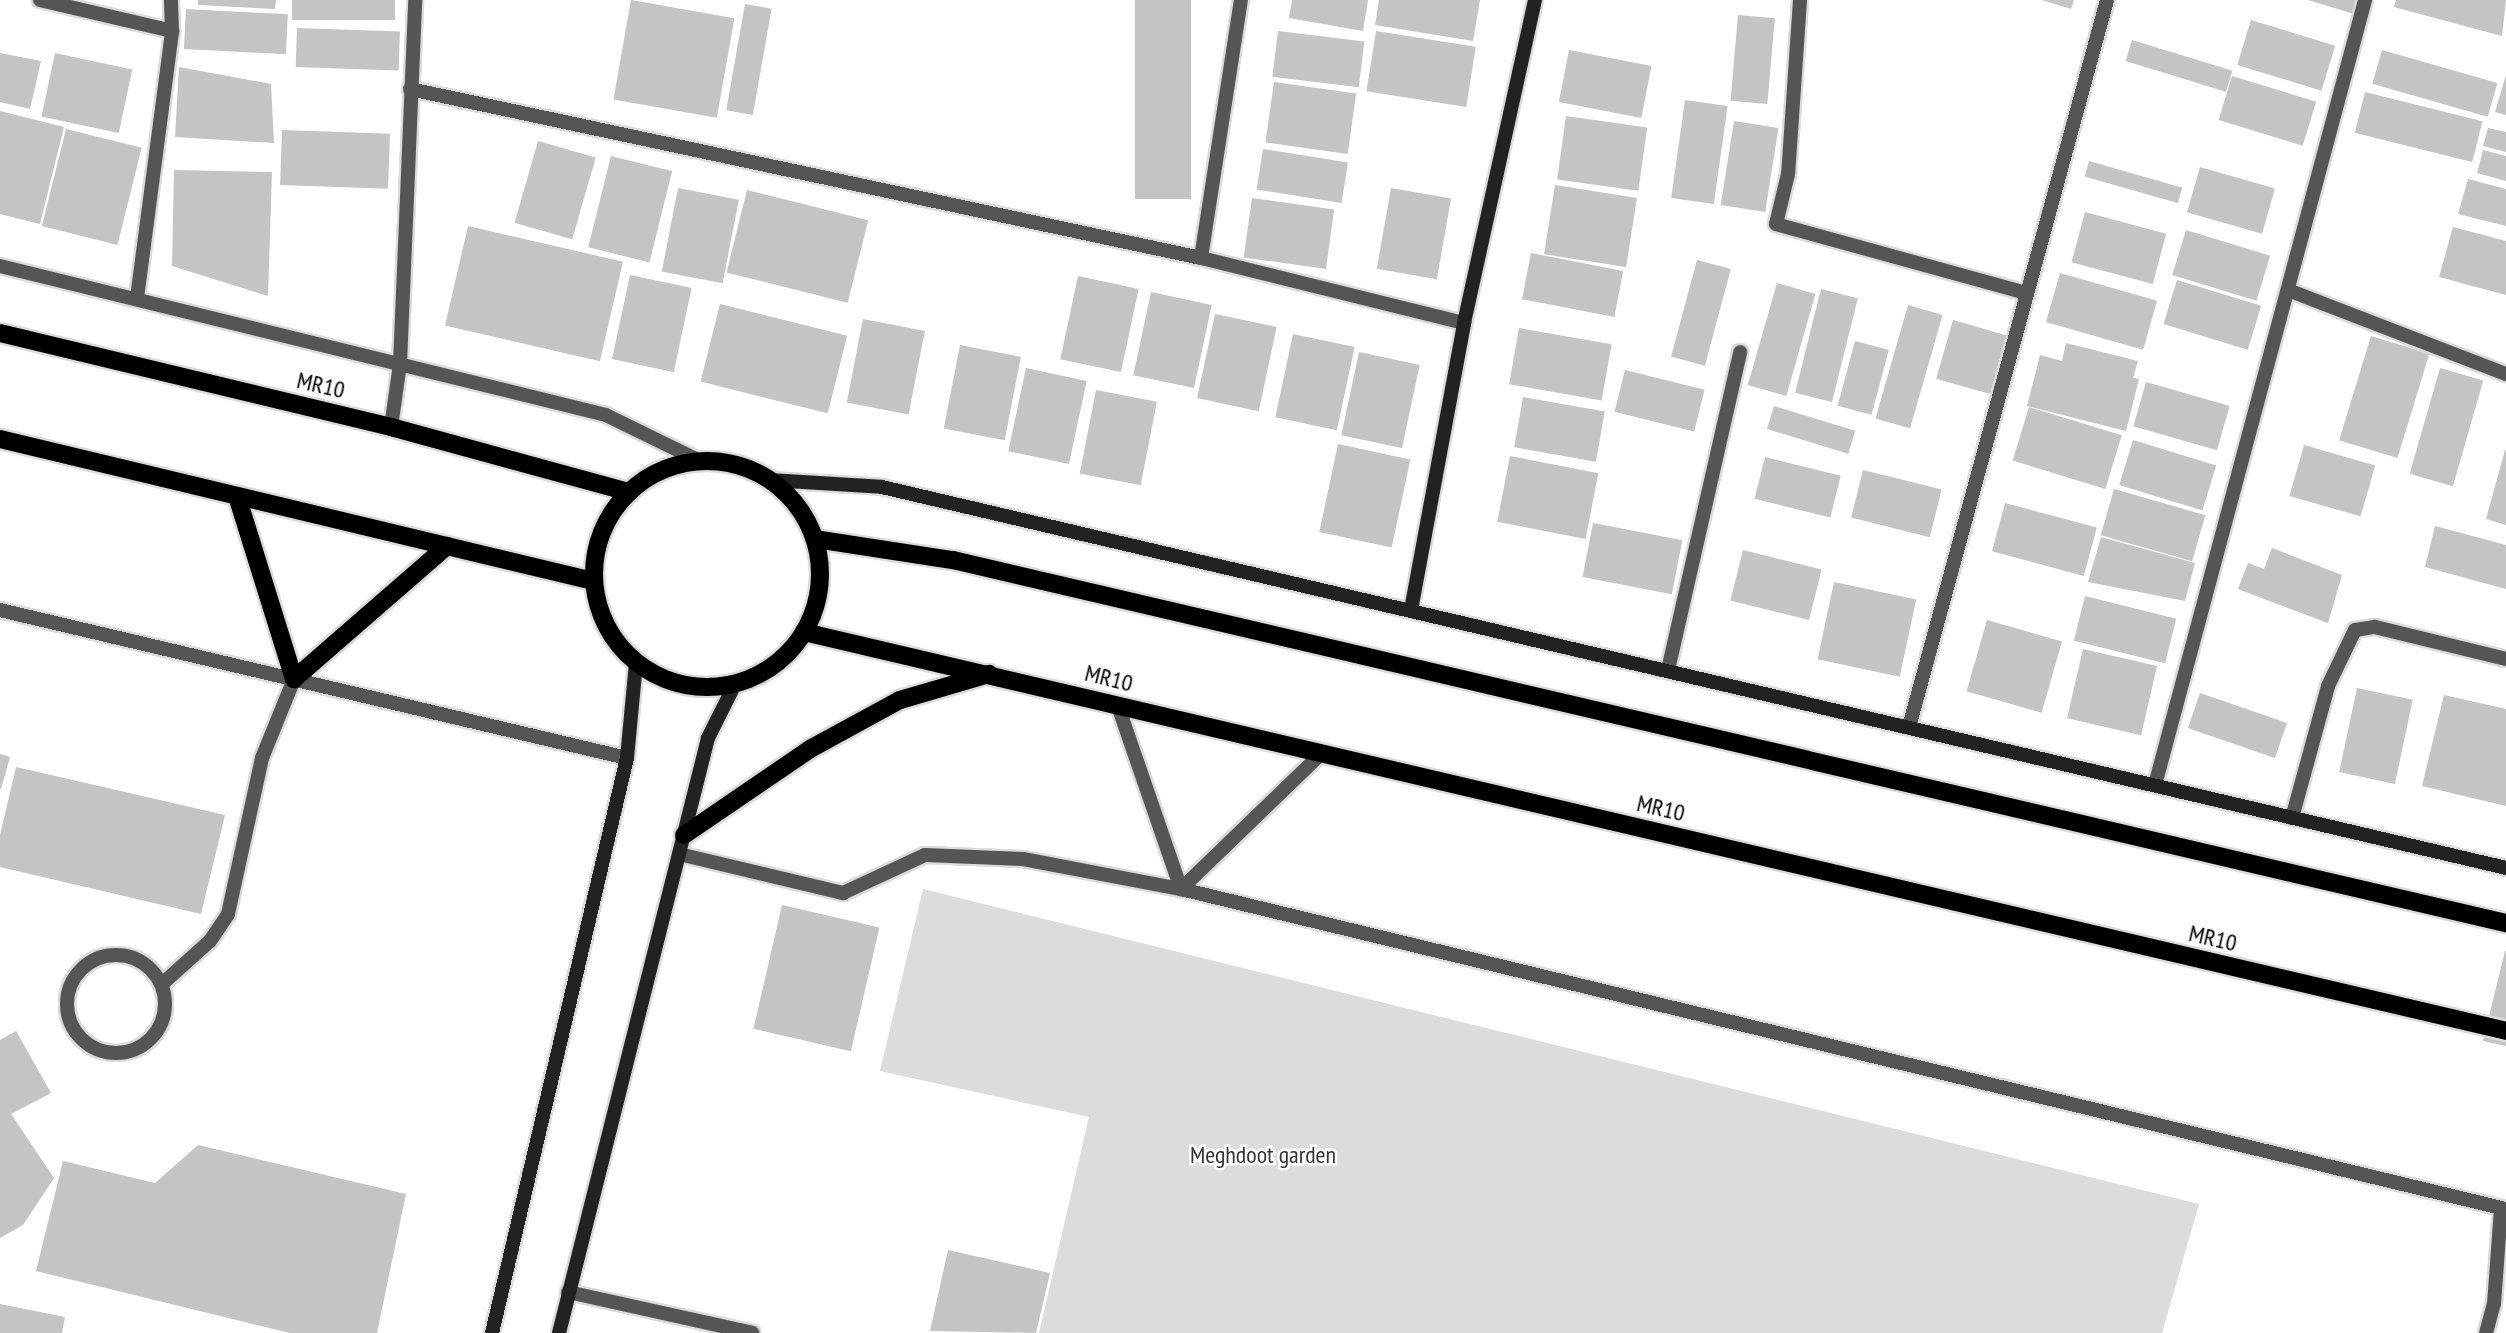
<!DOCTYPE html>
<html>
<head>
<meta charset="utf-8">
<style>
  body { margin:0 }
  #map { position:relative; width:2506px; height:1333px; overflow:hidden; background:#fff; font-family:"PT Sans Narrow",sans-serif }
  div>[style] { position:absolute }
  .green>* { inset:0; background:#dcdcdc }
  .building>* { inset:0; background:#c4c4c4; transform-origin:0 0 }
  .roads { filter:drop-shadow(2px 0 #dbdbdb) drop-shadow(-2px 0 #dbdbdb) drop-shadow(0 2px #dbdbdb) drop-shadow(0 -2px #dbdbdb) }
  .lane>* { height:14px; margin:-7px; padding:0 7px; transform-origin:7px; border-radius:7px; background:#555 }
  .lane>.ring { margin:-7px; padding:0; box-sizing:content-box; background:none; border:14px solid #555; border-radius:50% }
  .street>* { height:14px; margin:-7px; padding:0 7px; transform-origin:7px; border-radius:7px; background:#555 }
  .secondary>* { height:14px; margin:-7px; padding:0 7px; transform-origin:7px; border-radius:7px; background:#222 }
  .primary>* { height:18px; margin:-9px; padding:0 9px; transform-origin:9px; border-radius:9px; background:#000 }
  .primary>.ring { margin:-9px; padding:0; box-sizing:content-box; background:none; border:18px solid #000; border-radius:50% }
  span { translate:-50% -50%; white-space:nowrap; text-align:center; line-height:1.15; -webkit-text-stroke:5px #fff; paint-order:stroke }
  .street-label { font-size:24px; color:#000 }
  .park-label { font-size:24px; color:#333 }
</style>
</head>
<body>
<div id="map">
  <div class="green">
    <i style="clip-path:polygon(923px 889px,2199px 1204px,2162px 1333px,1039px 1333px,1089px 1117px,880px 1071px)"></i>
  </div>
  <div class="building">
    <i style="clip-path:polygon(198px 0,276px 0,275px 9px,198px 5px)"></i>
    <i style="left:292px;top:0;width:103px;height:20px"></i>
    <i style="left:631px;top:0;width:105px;height:101px;rotate:10deg"></i>
    <i style="left:1135px;top:0;width:56px;height:199px"></i>
    <i style="clip-path:polygon(1292px 0,1368px 0,1363px 31px,1289px 18px)"></i>
    <i style="clip-path:polygon(1379px 0,1480px 0,1473px 41px,1375px 25px)"></i>
    <i style="clip-path:polygon(2042px 0,2074px 0,2071px 9px)"></i>
    <i style="clip-path:polygon(2308px 0,2358px 0,2354px 14px)"></i>
    <i style="clip-path:polygon(2396px 0,2506px 0,2502px 36px,2394px 7px)"></i>
    <i style="left:745px;top:4px;width:27px;height:108px;rotate:10deg"></i>
    <i style="left:186px;top:9px;width:102px;height:40px;rotate:3deg"></i>
    <i style="left:1738px;top:15px;width:37px;height:86px;rotate:5deg"></i>
    <i style="left:2251px;top:20px;width:88px;height:47px;rotate:17deg"></i>
    <i style="left:297px;top:28px;width:103px;height:39px;rotate:2deg"></i>
    <i style="left:1278px;top:31px;width:87px;height:46px;rotate:7deg"></i>
    <i style="left:1376px;top:31px;width:101px;height:61px;rotate:9deg"></i>
    <i style="left:2132px;top:40px;width:105px;height:22px;rotate:17deg"></i>
    <i style="left:1569px;top:50px;width:84px;height:53px;rotate:11deg"></i>
    <i style="left:2382px;top:50px;width:120px;height:35px;rotate:16deg"></i>
    <i style="clip-path:polygon(0 53px,41px 61px,30px 109px,0 102px)"></i>
    <i style="left:55px;top:53px;width:79px;height:65px;rotate:12deg"></i>
    <i style="clip-path:polygon(179px 67px,271px 84px,274px 143px,175px 137px)"></i>
    <i style="clip-path:polygon(2506px 75px,2506px 115px,2495px 112px)"></i>
    <i style="left:2232px;top:76px;width:88px;height:46px;rotate:17deg"></i>
    <i style="left:1274px;top:82px;width:83px;height:61px;rotate:8deg"></i>
    <i style="left:2365px;top:92px;width:121px;height:42px;rotate:14deg"></i>
    <i style="left:1685px;top:100px;width:43px;height:99px;rotate:8deg"></i>
    <i style="clip-path:polygon(0 111px,64px 127px,40px 224px,0 214px)"></i>
    <i style="left:1566px;top:116px;width:82px;height:64px;rotate:8deg"></i>
    <i style="left:1734px;top:121px;width:45px;height:85px;rotate:9deg"></i>
    <i style="clip-path:polygon(2488px 128px,2506px 132px,2506px 152px,2483px 146px)"></i>
    <i style="left:66px;top:129px;width:78px;height:100px;rotate:14deg"></i>
    <i style="left:282px;top:130px;width:108px;height:55px;rotate:2deg"></i>
    <i style="left:538px;top:141px;width:60px;height:85px;rotate:16deg"></i>
    <i style="left:1263px;top:149px;width:86px;height:41px;rotate:9deg"></i>
    <i style="clip-path:polygon(2483px 150px,2506px 156px,2506px 181px,2477px 173px)"></i>
    <i style="left:611px;top:156px;width:63px;height:94px;rotate:14deg"></i>
    <i style="left:2089px;top:161px;width:97px;height:16px;rotate:16deg"></i>
    <i style="left:2200px;top:167px;width:78px;height:47px;rotate:16deg"></i>
    <i style="clip-path:polygon(174px 170px,272px 172px,268px 296px,172px 266px)"></i>
    <i style="clip-path:polygon(2468px 179px,2506px 189px,2506px 226px,2458px 214px)"></i>
    <i style="left:1555px;top:185px;width:83px;height:70px;rotate:9deg"></i>
    <i style="left:678px;top:188px;width:62px;height:85px;rotate:11deg"></i>
    <i style="left:1391px;top:188px;width:61px;height:82px;rotate:10deg"></i>
    <i style="left:747px;top:190px;width:125px;height:85px;rotate:14deg"></i>
    <i style="left:1252px;top:198px;width:83px;height:60px;rotate:8deg"></i>
    <i style="left:2085px;top:212px;width:84px;height:52px;rotate:15deg"></i>
    <i style="left:468px;top:226px;width:159px;height:102px;rotate:13deg"></i>
    <i style="clip-path:polygon(2453px 227px,2506px 241px,2506px 295px,2439px 277px)"></i>
    <i style="left:2186px;top:230px;width:88px;height:47px;rotate:17deg"></i>
    <i style="left:1531px;top:253px;width:94px;height:47px;rotate:11deg"></i>
    <i style="left:1697px;top:260px;width:35px;height:100px;rotate:15deg"></i>
    <i style="left:2060px;top:273px;width:101px;height:51px;rotate:16deg"></i>
    <i style="left:630px;top:275px;width:63px;height:86px;rotate:12deg"></i>
    <i style="left:1078px;top:276px;width:62px;height:85px;rotate:12deg"></i>
    <i style="left:2177px;top:280px;width:88px;height:46px;rotate:17deg"></i>
    <i style="left:1777px;top:283px;width:40px;height:106px;rotate:16deg"></i>
    <i style="left:1821px;top:289px;width:38px;height:107px;rotate:14deg"></i>
    <i style="left:1151px;top:292px;width:62px;height:85px;rotate:12deg"></i>
    <i style="left:720px;top:304px;width:131px;height:80px;rotate:14deg"></i>
    <i style="left:1908px;top:305px;width:36px;height:118px;rotate:16deg"></i>
    <i style="left:1215px;top:314px;width:63px;height:86px;rotate:12deg"></i>
    <i style="left:863px;top:319px;width:63px;height:85px;rotate:11deg"></i>
    <i style="left:1953px;top:320px;width:58px;height:61px;rotate:16deg"></i>
    <i style="left:1519px;top:328px;width:94px;height:57px;rotate:10deg"></i>
    <i style="left:1293px;top:334px;width:63px;height:85px;rotate:12deg"></i>
    <i style="left:2371px;top:336px;width:61px;height:109px;rotate:17deg"></i>
    <i style="left:1855px;top:341px;width:35px;height:67px;rotate:15deg"></i>
    <i style="clip-path:polygon(2066px 343px,2138px 361px,2133px 378px,2139px 379px,2126px 431px,2027px 406px,2040px 355px,2062px 361px)"></i>
    <i style="left:960px;top:345px;width:62px;height:85px;rotate:11deg"></i>
    <i style="left:1359px;top:352px;width:62px;height:85px;rotate:12deg"></i>
    <i style="left:1026px;top:368px;width:62px;height:85px;rotate:12deg"></i>
    <i style="left:2440px;top:368px;width:45px;height:110px;rotate:16deg"></i>
    <i style="left:1625px;top:370px;width:82px;height:43px;rotate:14deg"></i>
    <i style="left:2146px;top:382px;width:87px;height:46px;rotate:16deg"></i>
    <i style="left:1096px;top:390px;width:62px;height:85px;rotate:11deg"></i>
    <i style="left:1523px;top:397px;width:83px;height:51px;rotate:10deg"></i>
    <i style="left:1774px;top:406px;width:85px;height:24px;rotate:17deg"></i>
    <i style="left:2029px;top:407px;width:97px;height:56px;rotate:17deg"></i>
    <i style="left:2133px;top:440px;width:87px;height:47px;rotate:17deg"></i>
    <i style="left:1338px;top:444px;width:74px;height:90px;rotate:12deg"></i>
    <i style="left:2304px;top:445px;width:74px;height:53px;rotate:16deg"></i>
    <i style="clip-path:polygon(2505px 450px,2506px 450px,2506px 525px,2486px 519px)"></i>
    <i style="left:1510px;top:456px;width:90px;height:67px;rotate:11deg"></i>
    <i style="left:1765px;top:457px;width:78px;height:43px;rotate:14deg"></i>
    <i style="left:1863px;top:470px;width:81px;height:49px;rotate:14deg"></i>
    <i style="left:2114px;top:489px;width:95px;height:48px;rotate:16deg"></i>
    <i style="left:2005px;top:503px;width:95px;height:50px;rotate:15deg"></i>
    <i style="left:1593px;top:523px;width:91px;height:55px;rotate:11deg"></i>
    <i style="clip-path:polygon(2435px 526px,2506px 545px,2506px 589px,2425px 567px)"></i>
    <i style="clip-path:polygon(2101px 537px,2195px 563px,2185px 601px,2088px 582px)"></i>
    <i style="clip-path:polygon(2272px 548px,2342px 575px,2328px 623px,2238px 589px,2248px 563px,2264px 569px)"></i>
    <i style="left:1743px;top:550px;width:81px;height:52px;rotate:14deg"></i>
    <i style="left:1834px;top:582px;width:84px;height:79px;rotate:12deg"></i>
    <i style="left:2085px;top:596px;width:94px;height:46px;rotate:14deg"></i>
    <i style="left:1987px;top:620px;width:78px;height:74px;rotate:16deg"></i>
    <i style="left:2083px;top:649px;width:76px;height:71px;rotate:13deg"></i>
    <i style="left:2357px;top:688px;width:57px;height:86px;rotate:12deg"></i>
    <i style="left:2200px;top:693px;width:92px;height:37px;rotate:19deg"></i>
    <i style="clip-path:polygon(2444px 695px,2506px 709px,2506px 806px,2422px 786px)"></i>
    <i style="clip-path:polygon(0 754px,10px 757px,1px 789px,0 789px)"></i>
    <i style="clip-path:polygon(16px 767px,225px 815px,201px 914px,0 867px,0 835px)"></i>
    <i style="left:782px;top:905px;width:100px;height:127px;rotate:13deg"></i>
    <i style="clip-path:polygon(2505px 951px,2506px 951px,2506px 1046px,2483px 1041px)"></i>
    <i style="clip-path:polygon(16px 1031px,51px 1093px,11px 1114px,54px 1178px,23px 1225px,0 1238px,0 1040px)"></i>
    <i style="clip-path:polygon(198px 1145px,406px 1194px,377px 1333px,290px 1333px,36px 1271px,63px 1161px,155px 1183px)"></i>
    <i style="clip-path:polygon(948px 1250px,1050px 1273px,1036px 1333px,930px 1331px)"></i>
    <i style="clip-path:polygon(0 1304px,65px 1317px,62px 1333px,0 1333px)"></i>
  </div>
  <div class="roads">
    <div class="lane">
      <i class="ring" style="left:67px;top:955px;width:84px;height:84px"></i>
      <i style="left:162px;top:984px;width:64px;rotate:-41.9deg"></i>
      <i style="left:210px;top:941px;width:32px;rotate:-56deg"></i>
      <i style="left:228px;top:914px;width:160px;rotate:-77.7deg"></i>
      <i style="left:262px;top:758px;width:85px;rotate:-67.9deg"></i>
      <i style="left:568px;top:1292px;width:189px;rotate:12.5deg"></i>
      <i style="left:2486px;top:1333px;width:30px;rotate:-75deg"></i>
      <i style="left:2494px;top:1304px;width:96px;rotate:-85.8deg"></i>
    </div>
    <div class="street">
      <i style="left:40px;top:0;width:136px;rotate:13.2deg"></i>
      <i style="left:1800px;top:0;width:174px;rotate:93.9deg"></i>
      <i style="left:1788px;top:174px;width:51px;rotate:103.5deg"></i>
      <i style="left:1776px;top:224px;width:260px;rotate:15.4deg"></i>
      <i style="left:410px;top:89px;width:809px;rotate:12.06deg"></i>
      <i style="left:1201px;top:258px;width:271px;rotate:13.9deg"></i>
      <i style="left:1201px;top:258px;width:261px;rotate:-81.2deg"></i>
      <i style="left:0;top:266px;width:624px;rotate:13.81deg"></i>
      <i style="left:606px;top:415px;width:105px;rotate:26.1deg"></i>
      <i style="left:2288px;top:290px;width:234px;rotate:21.1deg"></i>
      <i style="left:137px;top:298px;width:269px;rotate:-82.5deg"></i>
      <i style="left:172px;top:31px;width:31px;rotate:-92deg"></i>
      <i style="left:391px;top:427px;width:64px;rotate:-81.9deg"></i>
      <i style="left:400px;top:364px;width:364px;rotate:-87.6deg"></i>
      <i style="left:0;top:610px;width:644px;rotate:13.28deg"></i>
      <i style="left:1668px;top:670px;width:326px;rotate:-77.2deg"></i>
      <i style="left:1118px;top:706px;width:194px;rotate:71deg"></i>
      <i style="left:1181px;top:889px;width:194px;rotate:-44deg"></i>
      <i style="left:1909px;top:727px;width:753px;rotate:-74.76deg"></i>
      <i style="left:2155px;top:785px;width:813px;rotate:-75.02deg"></i>
      <i style="left:2292px;top:818px;width:137px;rotate:-74.7deg"></i>
      <i style="left:2328px;top:686px;width:62px;rotate:-64.3deg"></i>
      <i style="left:2355px;top:630px;width:20px;rotate:-9deg"></i>
      <i style="left:2375px;top:627px;width:135px;rotate:13.7deg"></i>
      <i style="left:679px;top:854px;width:169px;rotate:13.4deg"></i>
      <i style="left:843px;top:893px;width:90px;rotate:-24.9deg"></i>
      <i style="left:925px;top:855px;width:98px;rotate:2.3deg"></i>
      <i style="left:1023px;top:859px;width:161px;rotate:10.8deg"></i>
      <i style="left:1181px;top:889px;width:1363px;rotate:13.58deg"></i>
    </div>
    <div class="secondary">
      <i style="left:769px;top:480px;width:113px;rotate:3.5deg"></i>
      <i style="left:882px;top:487px;width:1668px;rotate:13.2deg"></i>
      <i style="left:1411px;top:610px;width:292px;rotate:-79.5deg"></i>
      <i style="left:1464px;top:323px;width:331px;rotate:-77.6deg"></i>
      <i style="left:492px;top:1333px;width:591px;rotate:-76.79deg"></i>
      <i style="left:627px;top:758px;width:95px;rotate:-84.6deg"></i>
      <i style="left:559px;top:1333px;width:613px;rotate:-75.94deg"></i>
      <i style="left:708px;top:738px;width:60px;rotate:-63.4deg"></i>
    </div>
    <div class="primary">
      <i style="left:0;top:333px;width:402px;rotate:13.5deg"></i>
      <i style="left:391px;top:427px;width:247px;rotate:15.3deg"></i>
      <i style="left:0;top:439px;width:610px;rotate:13.47deg"></i>
      <i class="ring" style="left:594px;top:461px;width:208px;height:208px"></i>
      <i style="left:237px;top:496px;width:192px;rotate:72.7deg"></i>
      <i style="left:294px;top:679px;width:203px;rotate:-41deg"></i>
      <i style="left:815px;top:539px;width:140px;rotate:8.7deg"></i>
      <i style="left:953px;top:560px;width:1595px;rotate:13.16deg"></i>
      <i style="left:804px;top:632px;width:1748px;rotate:13.19deg"></i>
      <i style="left:684px;top:835px;width:153px;rotate:-34.3deg"></i>
      <i style="left:810px;top:749px;width:102px;rotate:-28.6deg"></i>
      <i style="left:900px;top:700px;width:93px;rotate:-16.3deg"></i>
    </div>
  </div>
  <div class="street-label">
    <span style="left:321px;top:385px;rotate:13deg">MR10</span>
    <span style="left:1109px;top:678px;rotate:14deg">MR10</span>
    <span style="left:1661px;top:808px;rotate:13deg">MR10</span>
    <span style="left:2213px;top:938px;rotate:13deg">MR10</span>
  </div>
  <div class="park-label">
    <span style="left:1263px;top:1155px">Meghdoot garden</span>
  </div>
</div>
</body>
</html>
